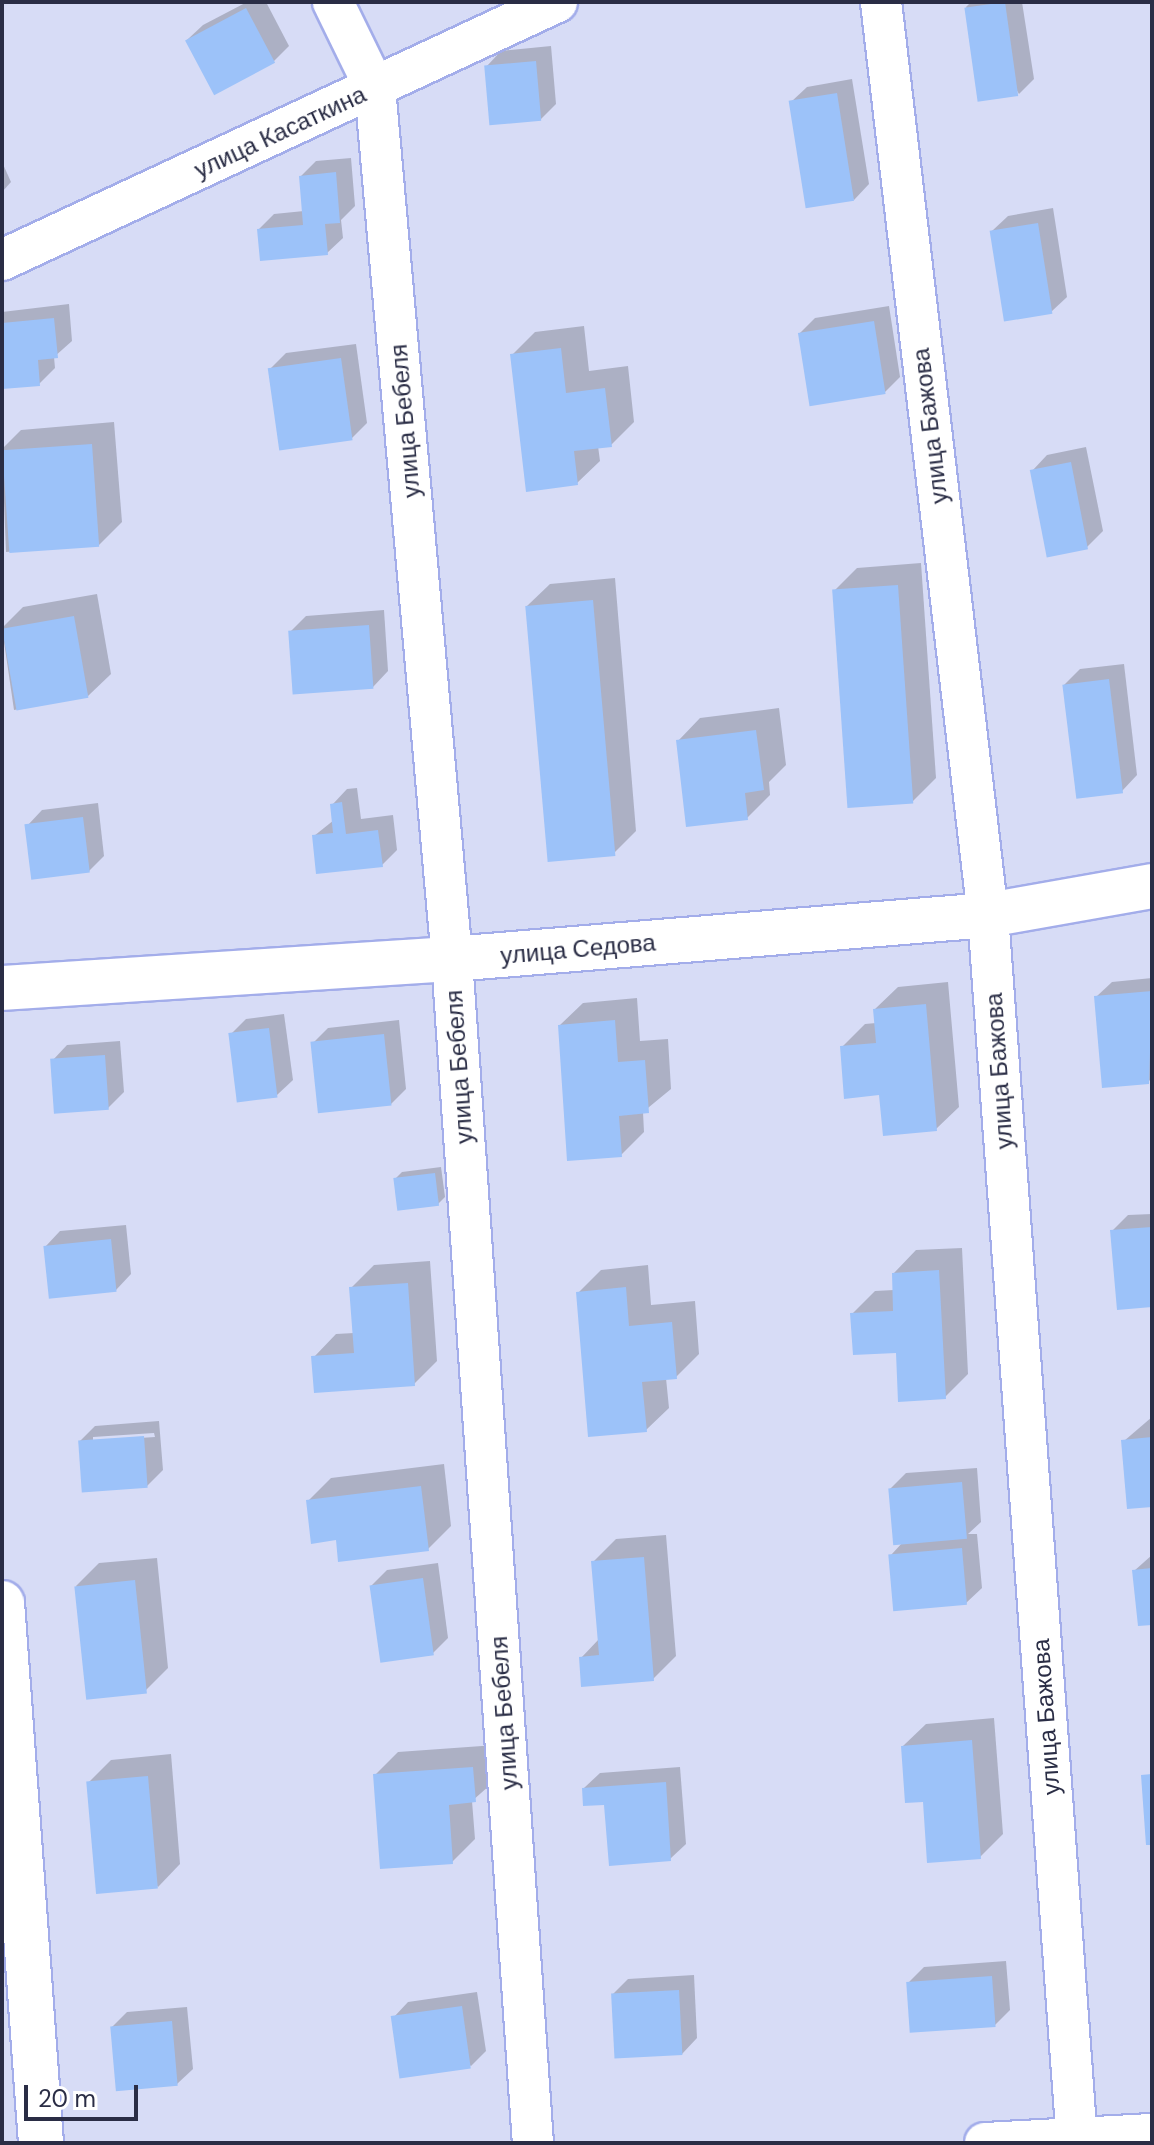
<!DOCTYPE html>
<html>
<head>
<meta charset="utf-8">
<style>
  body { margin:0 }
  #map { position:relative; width:1154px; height:2145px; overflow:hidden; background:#d7dcf6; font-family:"DM Sans",sans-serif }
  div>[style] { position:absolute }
  .shadow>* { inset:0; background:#0003 }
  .building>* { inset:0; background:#9cc2f9; transform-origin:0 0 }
  .roads { filter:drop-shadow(2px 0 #a3adea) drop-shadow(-2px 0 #a3adea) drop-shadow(0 2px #a3adea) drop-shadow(0 -2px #a3adea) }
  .street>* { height:40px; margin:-20px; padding:0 20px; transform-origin:20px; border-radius:20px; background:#fff }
  .secondary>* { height:44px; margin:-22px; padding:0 22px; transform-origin:22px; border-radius:22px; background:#fff }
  span { translate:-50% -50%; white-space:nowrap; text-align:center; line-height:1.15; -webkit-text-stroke:8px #fff; paint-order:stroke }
  .street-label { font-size:24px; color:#2a2d45 }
  .frame { position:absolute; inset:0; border:4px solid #2a2d45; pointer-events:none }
  .scale { position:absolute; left:24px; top:2085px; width:114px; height:36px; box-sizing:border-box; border:4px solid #2a2d45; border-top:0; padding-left:10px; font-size:24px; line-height:28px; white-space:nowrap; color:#2a2d45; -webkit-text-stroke:6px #fff; paint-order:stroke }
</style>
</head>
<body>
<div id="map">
  <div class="shadow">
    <i style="clip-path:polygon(247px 2px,266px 2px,289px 46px,273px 62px,187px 40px,203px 25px)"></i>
    <i style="clip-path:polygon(971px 2px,1022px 2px,1034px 79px,1019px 94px,966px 7px)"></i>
    <i style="clip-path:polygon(551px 46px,556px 104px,541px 119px,486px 67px,501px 51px)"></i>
    <i style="clip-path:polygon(852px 79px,869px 184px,854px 200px,791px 102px,807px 87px)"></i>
    <i style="clip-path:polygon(351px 158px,355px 206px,341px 220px,343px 238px,327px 253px,259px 229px,274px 214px,304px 211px,301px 176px,316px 161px)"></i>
    <i style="clip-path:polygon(2px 162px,11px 182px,2px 192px)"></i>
    <i style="clip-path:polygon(1053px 208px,1067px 297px,1051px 312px,992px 231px,1008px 216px)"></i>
    <i style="clip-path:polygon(69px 304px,72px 341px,54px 357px,55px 368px,39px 384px,2px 387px,2px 312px)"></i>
    <i style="clip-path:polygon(889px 306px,900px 377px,884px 393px,800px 333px,815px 318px)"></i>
    <i style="clip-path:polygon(584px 326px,589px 371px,628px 366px,634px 422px,611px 445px,598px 446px,600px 461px,577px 483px,512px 355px,535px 332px)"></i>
    <i style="clip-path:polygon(356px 344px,367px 423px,351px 439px,271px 368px,286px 353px)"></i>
    <i style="clip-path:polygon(114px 422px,122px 522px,99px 545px,6px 552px,2px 449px,21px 430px)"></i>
    <i style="clip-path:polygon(1086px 447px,1103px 531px,1087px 547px,1032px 471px,1047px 455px)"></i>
    <i style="clip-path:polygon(921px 563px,936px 778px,913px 801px,834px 591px,857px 568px)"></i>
    <i style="clip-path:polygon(615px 578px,636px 831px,613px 854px,527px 606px,550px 584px)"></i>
    <i style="clip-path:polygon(97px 594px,111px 674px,88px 696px,14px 710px,2px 628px,23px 607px)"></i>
    <i style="clip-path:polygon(384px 610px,388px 671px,373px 687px,290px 632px,306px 616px)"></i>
    <i style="clip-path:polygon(1124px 664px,1137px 775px,1122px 791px,1064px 685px,1080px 669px)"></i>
    <i style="clip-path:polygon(779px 708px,786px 765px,769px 782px,770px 795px,747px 818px,678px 741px,700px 718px)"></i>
    <i style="clip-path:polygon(357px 788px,361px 819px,393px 815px,397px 850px,382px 865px,314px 836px,334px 820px,332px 805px,347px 789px)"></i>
    <i style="clip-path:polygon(98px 803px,104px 856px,89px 871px,27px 826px,42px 810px)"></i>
    <i style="clip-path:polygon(1152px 978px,1152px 1078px,1148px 1082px,1096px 997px,1112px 982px)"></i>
    <i style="clip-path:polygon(948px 982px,959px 1107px,936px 1129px,881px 1093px,842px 1047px,865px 1024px,876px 1023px,875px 1009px,898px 987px)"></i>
    <i style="clip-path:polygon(637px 998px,640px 1041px,668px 1039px,671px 1089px,643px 1112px,644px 1132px,621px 1155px,560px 1025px,583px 1003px)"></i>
    <i style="clip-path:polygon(284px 1014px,293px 1080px,277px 1095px,230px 1035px,246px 1019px)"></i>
    <i style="clip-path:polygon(399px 1020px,406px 1089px,391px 1104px,313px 1043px,328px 1028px)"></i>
    <i style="clip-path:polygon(120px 1041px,124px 1092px,108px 1108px,52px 1061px,67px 1045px)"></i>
    <i style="clip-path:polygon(441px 1167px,445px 1197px,438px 1204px,395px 1179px,402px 1172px)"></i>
    <i style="clip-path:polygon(1152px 1214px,1152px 1305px,1112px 1231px,1128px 1215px)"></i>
    <i style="clip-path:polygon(126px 1225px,131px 1274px,116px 1290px,45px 1247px,60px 1231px)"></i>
    <i style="clip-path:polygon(962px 1248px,968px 1374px,945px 1397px,852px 1314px,875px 1291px,894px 1290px,894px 1273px,916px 1250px)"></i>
    <i style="clip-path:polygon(430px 1261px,437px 1361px,414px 1384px,314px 1357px,336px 1334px,354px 1333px,351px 1288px,374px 1265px)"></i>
    <i style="clip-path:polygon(648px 1265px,651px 1305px,695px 1301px,699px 1354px,676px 1377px,666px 1378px,669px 1408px,646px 1430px,578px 1293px,601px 1270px)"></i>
    <i style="clip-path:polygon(1152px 1417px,1152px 1505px,1124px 1441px)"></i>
    <i style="clip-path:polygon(evenodd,159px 1421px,163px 1470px,147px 1486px,80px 1441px,95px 1426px,159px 1421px,154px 1433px,155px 1437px,93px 1441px,93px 1437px,154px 1433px)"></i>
    <i style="clip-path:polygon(444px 1464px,451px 1526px,428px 1549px,337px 1538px,308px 1501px,331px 1478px)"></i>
    <i style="clip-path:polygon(977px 1468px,981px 1522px,968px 1534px,977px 1534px,982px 1588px,966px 1603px,891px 1555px,903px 1542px,890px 1489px,906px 1473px)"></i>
    <i style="clip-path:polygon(666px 1535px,676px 1656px,653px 1679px,581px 1658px,599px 1639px,593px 1562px,616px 1539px)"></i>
    <i style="clip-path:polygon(1152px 1555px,1152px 1623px,1134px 1571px)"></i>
    <i style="clip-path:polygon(157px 1558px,168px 1668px,145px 1691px,76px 1586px,99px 1563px)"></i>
    <i style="clip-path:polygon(438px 1563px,448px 1638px,433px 1653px,371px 1586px,387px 1570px)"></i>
    <i style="clip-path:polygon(994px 1718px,1003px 1834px,980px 1857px,924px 1799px,903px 1746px,926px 1724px)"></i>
    <i style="clip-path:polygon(496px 1745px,498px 1778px,472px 1801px,475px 1839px,452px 1862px,375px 1775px,398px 1752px)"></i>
    <i style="clip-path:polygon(171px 1754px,180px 1864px,158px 1887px,88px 1783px,111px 1760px)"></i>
    <i style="clip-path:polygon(680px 1767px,686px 1844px,670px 1859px,584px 1788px,600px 1773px)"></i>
    <i style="clip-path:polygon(1006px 1961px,1010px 2010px,995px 2025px,908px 1983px,924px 1967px)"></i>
    <i style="clip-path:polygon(694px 1975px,697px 2038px,682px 2054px,613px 1994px,628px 1979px)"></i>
    <i style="clip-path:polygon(477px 1992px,486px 2051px,471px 2066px,393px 2018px,408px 2002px)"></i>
    <i style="clip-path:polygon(187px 2007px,193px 2069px,177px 2084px,112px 2027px,127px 2012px)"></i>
  </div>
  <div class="building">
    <i style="left:1005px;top:2px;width:95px;height:41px;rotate:82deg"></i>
    <i style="left:246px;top:8px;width:62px;height:69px;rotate:62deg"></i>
    <i style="left:536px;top:61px;width:60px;height:52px;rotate:85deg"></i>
    <i style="left:837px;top:93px;width:109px;height:49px;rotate:81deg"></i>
    <i style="clip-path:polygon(336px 172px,340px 223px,325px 224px,328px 255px,260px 261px,257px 229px,303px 225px,299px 176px)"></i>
    <i style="left:1038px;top:223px;width:92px;height:49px;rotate:81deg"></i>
    <i style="clip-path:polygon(54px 318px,58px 358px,38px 360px,40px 386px,2px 389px,2px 323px)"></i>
    <i style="left:874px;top:321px;width:74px;height:77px;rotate:81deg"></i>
    <i style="clip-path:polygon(561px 348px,566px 393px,605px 388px,612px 447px,574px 451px,578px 485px,526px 492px,510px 354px)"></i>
    <i style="left:341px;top:358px;width:83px;height:74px;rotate:82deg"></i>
    <i style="left:92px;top:444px;width:103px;height:90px;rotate:86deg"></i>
    <i style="left:1071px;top:462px;width:89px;height:42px;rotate:79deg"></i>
    <i style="left:898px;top:585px;width:219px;height:66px;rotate:86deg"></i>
    <i style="left:593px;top:600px;width:257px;height:68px;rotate:85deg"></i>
    <i style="left:74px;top:616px;width:83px;height:73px;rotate:80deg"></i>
    <i style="left:369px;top:625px;width:64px;height:81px;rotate:86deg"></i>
    <i style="left:1109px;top:679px;width:115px;height:47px;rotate:83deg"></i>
    <i style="clip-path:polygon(756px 730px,764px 790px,745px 793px,748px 820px,686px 827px,676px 740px)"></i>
    <i style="clip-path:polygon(342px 802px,346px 834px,378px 830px,383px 867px,316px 874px,312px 835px,333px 833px,330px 804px)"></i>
    <i style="left:83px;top:817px;width:56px;height:59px;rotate:83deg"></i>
    <i style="clip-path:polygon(1152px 991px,1149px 1084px,1102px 1088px,1094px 996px)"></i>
    <i style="clip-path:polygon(926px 1004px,937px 1131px,883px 1136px,879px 1095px,844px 1099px,840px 1046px,876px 1043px,873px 1009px)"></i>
    <i style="clip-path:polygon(615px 1020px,618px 1062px,645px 1060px,649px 1113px,619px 1116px,622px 1157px,567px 1161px,558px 1025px)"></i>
    <i style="left:269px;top:1028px;width:70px;height:41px;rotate:83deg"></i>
    <i style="left:384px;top:1034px;width:72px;height:74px;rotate:84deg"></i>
    <i style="left:105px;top:1055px;width:55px;height:55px;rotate:86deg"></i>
    <i style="left:435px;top:1173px;width:33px;height:42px;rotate:83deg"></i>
    <i style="clip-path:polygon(1152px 1227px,1152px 1307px,1117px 1310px,1110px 1230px)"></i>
    <i style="left:111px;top:1239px;width:53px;height:68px;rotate:84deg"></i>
    <i style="clip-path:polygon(939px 1270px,946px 1399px,898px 1402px,896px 1353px,853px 1355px,850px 1313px,893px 1311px,892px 1273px)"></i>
    <i style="clip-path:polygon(408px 1283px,415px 1386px,314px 1393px,311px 1356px,354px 1353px,349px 1287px)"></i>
    <i style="clip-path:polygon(626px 1287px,629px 1326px,672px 1322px,677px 1379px,642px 1382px,647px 1432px,588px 1437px,576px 1292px)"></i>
    <i style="left:144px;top:1436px;width:52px;height:66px;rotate:86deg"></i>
    <i style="clip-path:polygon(1152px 1437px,1152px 1507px,1127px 1509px,1121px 1440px)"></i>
    <i style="left:962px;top:1482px;width:57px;height:74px;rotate:85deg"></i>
    <i style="clip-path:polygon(421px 1486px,429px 1551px,338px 1562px,336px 1540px,311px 1544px,306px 1500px)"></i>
    <i style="left:962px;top:1548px;width:57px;height:74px;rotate:85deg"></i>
    <i style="clip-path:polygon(644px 1557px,654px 1681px,581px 1687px,579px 1657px,599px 1655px,591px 1561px)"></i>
    <i style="clip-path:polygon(1152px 1568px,1152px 1625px,1138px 1626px,1132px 1570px)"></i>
    <i style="left:423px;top:1578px;width:78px;height:54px;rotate:82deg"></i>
    <i style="left:135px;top:1580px;width:114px;height:61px;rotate:84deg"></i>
    <i style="clip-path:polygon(972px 1740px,981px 1859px,927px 1863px,923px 1802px,905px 1803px,901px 1746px)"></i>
    <i style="clip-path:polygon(473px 1767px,476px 1802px,449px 1805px,453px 1864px,380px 1869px,373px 1774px)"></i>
    <i style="clip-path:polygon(1152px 1774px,1152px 1845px,1146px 1845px,1141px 1775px)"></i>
    <i style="left:148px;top:1776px;width:113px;height:62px;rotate:85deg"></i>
    <i style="clip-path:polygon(666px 1782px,671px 1861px,609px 1866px,604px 1805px,583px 1806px,582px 1788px)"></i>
    <i style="left:992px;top:1976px;width:51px;height:86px;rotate:86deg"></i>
    <i style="left:679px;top:1990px;width:65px;height:68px;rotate:87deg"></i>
    <i style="left:462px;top:2006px;width:63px;height:72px;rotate:82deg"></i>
    <i style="left:172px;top:2021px;width:65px;height:62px;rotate:85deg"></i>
  </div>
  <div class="roads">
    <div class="street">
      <i style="left:333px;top:2px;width:96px;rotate:64deg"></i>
      <i style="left:375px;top:88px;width:874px;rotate:84.95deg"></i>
      <i style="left:452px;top:959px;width:1187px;rotate:86.09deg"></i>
      <i style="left:881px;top:2px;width:919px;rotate:83.32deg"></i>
      <i style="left:988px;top:915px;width:1231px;rotate:85.85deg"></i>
      <i style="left:2px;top:260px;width:612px;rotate:-24.93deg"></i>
      <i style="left:985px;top:2143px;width:167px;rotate:-3.1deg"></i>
    </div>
    <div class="secondary">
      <i style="left:2px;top:988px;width:451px;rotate:-3.7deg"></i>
      <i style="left:452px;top:959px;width:538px;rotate:-4.69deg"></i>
      <i style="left:988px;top:915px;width:167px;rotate:-10deg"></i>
      <i style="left:2px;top:1603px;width:541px;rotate:85.87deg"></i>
    </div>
  </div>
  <div class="street-label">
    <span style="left:280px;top:132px;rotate:-25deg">улица Касаткина</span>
    <span style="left:405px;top:421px;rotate:-95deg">улица Бебеля</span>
    <span style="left:930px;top:426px;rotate:-97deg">улица Бажова</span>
    <span style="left:578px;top:949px;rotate:-5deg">улица Седова</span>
    <span style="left:459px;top:1067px;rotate:-94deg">улица Бебеля</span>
    <span style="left:999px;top:1071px;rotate:-94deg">улица Бажова</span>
    <span style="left:504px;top:1713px;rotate:-94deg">улица Бебеля</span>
    <span style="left:1046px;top:1717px;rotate:-94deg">улица Бажова</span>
  </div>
  <div class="frame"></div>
  <div class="scale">20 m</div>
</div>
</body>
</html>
